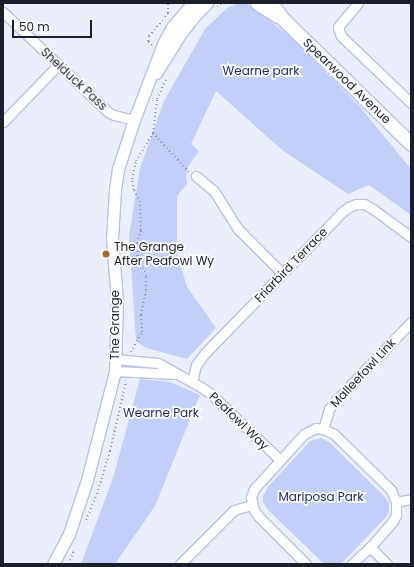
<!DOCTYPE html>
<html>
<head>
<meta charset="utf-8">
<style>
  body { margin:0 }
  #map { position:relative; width:414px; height:567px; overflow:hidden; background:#ebeffd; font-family:Poppins,sans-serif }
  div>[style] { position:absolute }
  .green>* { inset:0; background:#c3cff9 }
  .path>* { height:2px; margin-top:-1px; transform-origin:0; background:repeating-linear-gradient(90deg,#8e92a0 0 1px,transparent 0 4px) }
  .roads { filter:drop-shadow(1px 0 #b9c2e5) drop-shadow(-1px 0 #b9c2e5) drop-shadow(0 1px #b9c2e5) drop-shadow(0 -1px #b9c2e5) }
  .minor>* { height:9px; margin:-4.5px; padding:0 4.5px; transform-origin:4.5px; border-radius:4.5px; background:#fff }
  .tertiary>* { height:11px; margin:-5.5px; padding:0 5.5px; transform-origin:5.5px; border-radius:5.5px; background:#fff }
  .secondary>* { height:13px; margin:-6.5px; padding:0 6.5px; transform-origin:6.5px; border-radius:6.5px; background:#fff }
  .dots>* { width:11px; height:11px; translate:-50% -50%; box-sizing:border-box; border:2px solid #fcfdfc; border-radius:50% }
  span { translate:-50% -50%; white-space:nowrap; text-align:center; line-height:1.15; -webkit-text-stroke:3.5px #fcfdfc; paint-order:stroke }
  .park-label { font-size:12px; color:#222b6b }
  .street-label { font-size:12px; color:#1b1e2b }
  .poi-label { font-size:12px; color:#1b1e2b }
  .left { translate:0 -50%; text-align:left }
  .frame { position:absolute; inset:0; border:4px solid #1b1e2b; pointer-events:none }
  .scale { position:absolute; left:12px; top:20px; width:80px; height:18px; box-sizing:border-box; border:2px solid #1b1e2b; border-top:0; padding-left:5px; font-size:12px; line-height:14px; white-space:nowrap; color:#1b1e2b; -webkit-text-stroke:3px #fcfdfc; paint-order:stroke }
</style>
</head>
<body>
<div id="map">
  <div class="green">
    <i style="clip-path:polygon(239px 3px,251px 5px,295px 41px,361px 108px,411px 169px,411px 215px,369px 185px,348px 194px,282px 150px,216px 91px,191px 144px,199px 151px,188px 167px,186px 177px,187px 184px,177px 196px,177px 253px,187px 287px,216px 328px,187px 359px,146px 348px,136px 341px,129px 236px,140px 168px,164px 101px,205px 29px,227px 8px)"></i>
    <i style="clip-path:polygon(140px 379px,170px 382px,200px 395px,155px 506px,115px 564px,81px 564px,113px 478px)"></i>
    <i style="clip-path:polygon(321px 438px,329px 442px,385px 497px,389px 503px,389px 511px,386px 517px,344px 561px,339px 564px,323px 563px,268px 510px,263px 502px,263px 496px,268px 487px,310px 441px)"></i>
  </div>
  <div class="path">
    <i style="left:217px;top:7px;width:6px;rotate:-45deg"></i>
    <i style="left:165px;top:17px;width:5px;rotate:-53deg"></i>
    <i style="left:168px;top:13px;width:10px;rotate:-90deg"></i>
    <i style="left:152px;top:45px;width:6px;rotate:-135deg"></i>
    <i style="left:148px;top:41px;width:5px;rotate:-79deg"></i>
    <i style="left:149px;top:36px;width:21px;rotate:-49deg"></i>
    <i style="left:153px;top:133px;width:53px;rotate:47.3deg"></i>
    <i style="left:124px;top:259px;width:14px;rotate:-12deg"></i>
    <i style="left:131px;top:352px;width:23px;rotate:-61deg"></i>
    <i style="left:142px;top:332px;width:17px;rotate:-93deg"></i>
    <i style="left:141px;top:315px;width:25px;rotate:-79deg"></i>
    <i style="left:146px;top:290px;width:14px;rotate:-90deg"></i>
    <i style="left:146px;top:276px;width:22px;rotate:-112deg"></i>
    <i style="left:138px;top:256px;width:13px;rotate:-94deg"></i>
    <i style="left:137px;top:243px;width:14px;rotate:-73deg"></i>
    <i style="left:141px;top:230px;width:28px;rotate:-92deg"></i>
    <i style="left:140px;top:202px;width:13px;rotate:-117deg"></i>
    <i style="left:134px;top:190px;width:11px;rotate:-100deg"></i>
    <i style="left:132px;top:179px;width:18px;rotate:-77deg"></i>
    <i style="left:136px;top:161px;width:33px;rotate:-59deg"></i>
    <i style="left:153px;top:133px;width:34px;rotate:-83deg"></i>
    <i style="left:157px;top:99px;width:24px;rotate:-66deg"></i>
    <i style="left:86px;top:520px;width:28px;rotate:-67deg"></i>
    <i style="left:97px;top:494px;width:45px;rotate:-73.2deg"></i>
    <i style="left:110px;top:451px;width:72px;rotate:-77.1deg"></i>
    <i style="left:69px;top:564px;width:15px;rotate:-70deg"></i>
  </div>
  <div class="roads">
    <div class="minor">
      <i style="left:358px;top:3px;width:31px;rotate:130deg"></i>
      <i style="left:338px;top:27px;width:9px;rotate:72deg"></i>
      <i style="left:341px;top:36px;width:97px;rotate:43.7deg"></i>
      <i style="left:3px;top:12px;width:145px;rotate:43.6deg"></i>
      <i style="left:108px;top:112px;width:7px;rotate:27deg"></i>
      <i style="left:114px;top:115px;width:21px;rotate:14deg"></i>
      <i style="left:3px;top:122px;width:79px;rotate:-46deg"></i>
      <i style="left:196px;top:176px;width:23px;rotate:40deg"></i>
      <i style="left:214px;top:191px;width:45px;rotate:57.7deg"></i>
      <i style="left:238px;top:229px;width:62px;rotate:45deg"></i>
      <i style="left:116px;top:359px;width:42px;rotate:5.4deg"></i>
      <i style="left:158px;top:363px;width:49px;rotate:29.2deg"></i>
      <i style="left:201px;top:387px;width:11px;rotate:34deg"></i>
      <i style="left:210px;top:393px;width:97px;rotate:43.7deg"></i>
      <i style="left:115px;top:371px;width:60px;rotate:2.9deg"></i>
      <i style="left:192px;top:382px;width:17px;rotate:-77deg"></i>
      <i style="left:196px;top:365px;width:15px;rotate:-53deg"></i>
      <i style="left:205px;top:353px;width:197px;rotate:-45.8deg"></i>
      <i style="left:342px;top:212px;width:9px;rotate:-36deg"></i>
      <i style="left:349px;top:207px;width:8px;rotate:-23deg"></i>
      <i style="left:356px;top:204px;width:8px"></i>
      <i style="left:364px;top:204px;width:10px;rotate:29deg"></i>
      <i style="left:373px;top:209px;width:47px;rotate:36.4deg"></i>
      <i style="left:323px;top:429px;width:21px;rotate:-73deg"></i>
      <i style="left:329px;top:409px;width:11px;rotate:-52deg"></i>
      <i style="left:336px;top:400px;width:108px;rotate:-46.1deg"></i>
      <i style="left:396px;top:502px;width:15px;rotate:-11deg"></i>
      <i style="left:370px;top:547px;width:24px;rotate:45deg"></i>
      <i style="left:180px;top:564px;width:76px;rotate:-45deg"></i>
      <i style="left:234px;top:510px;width:19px;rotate:-16deg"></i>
      <i style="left:306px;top:564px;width:66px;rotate:-135deg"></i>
      <i style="left:259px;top:517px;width:9px;rotate:-126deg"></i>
      <i style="left:254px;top:510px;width:13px;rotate:-103deg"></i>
      <i style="left:251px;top:497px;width:9px;rotate:-69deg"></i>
      <i style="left:254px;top:489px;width:74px;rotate:-47.7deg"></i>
      <i style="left:304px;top:434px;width:13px;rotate:-27deg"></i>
      <i style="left:316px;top:428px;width:7px;rotate:8deg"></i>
      <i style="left:323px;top:429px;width:12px;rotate:24deg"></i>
      <i style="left:334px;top:434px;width:80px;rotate:44.5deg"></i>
      <i style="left:391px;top:490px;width:13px;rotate:67deg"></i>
      <i style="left:396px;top:502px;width:13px;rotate:90deg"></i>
      <i style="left:396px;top:515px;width:7px;rotate:117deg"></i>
      <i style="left:393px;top:521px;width:35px;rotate:131deg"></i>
      <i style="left:370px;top:547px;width:25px;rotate:137deg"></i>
    </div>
    <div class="tertiary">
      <i style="left:156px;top:73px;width:47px;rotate:-58deg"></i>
      <i style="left:181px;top:33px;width:23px;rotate:-52deg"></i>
      <i style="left:195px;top:15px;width:17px;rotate:-45deg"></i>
      <i style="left:53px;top:564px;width:34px;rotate:-62deg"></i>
      <i style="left:69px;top:534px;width:57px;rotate:-71.6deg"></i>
      <i style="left:87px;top:480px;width:113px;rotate:-75.6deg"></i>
      <i style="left:115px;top:371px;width:71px;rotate:-88.4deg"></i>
      <i style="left:117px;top:300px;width:61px;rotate:-94.7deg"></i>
      <i style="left:112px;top:239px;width:49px;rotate:-86.5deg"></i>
      <i style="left:115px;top:190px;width:21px;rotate:-82deg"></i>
      <i style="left:118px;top:169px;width:52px;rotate:-71.9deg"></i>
      <i style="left:134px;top:120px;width:81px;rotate:-69.1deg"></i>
      <i style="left:163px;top:44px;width:19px;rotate:-62deg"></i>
      <i style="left:172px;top:27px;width:32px;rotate:-49deg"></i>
    </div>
    <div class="secondary">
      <i style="left:257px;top:3px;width:25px;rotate:32deg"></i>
      <i style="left:271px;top:3px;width:20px;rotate:53deg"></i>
      <i style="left:283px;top:19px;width:179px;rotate:44.3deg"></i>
    </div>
  </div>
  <div class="dots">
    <i style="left:106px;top:254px;background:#a96c30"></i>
  </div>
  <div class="park-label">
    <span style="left:261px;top:71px">Wearne park</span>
    <span style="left:161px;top:413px">Wearne Park</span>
    <span style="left:321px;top:497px">Mariposa Park</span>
  </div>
  <div class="street-label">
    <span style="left:74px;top:79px;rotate:43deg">Shelduck Pass</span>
    <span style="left:347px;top:81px;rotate:44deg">Spearwood Avenue</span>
    <span style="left:291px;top:265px;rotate:-46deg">Friarbird Terrace</span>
    <span style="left:115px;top:325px;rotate:-90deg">The Grange</span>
    <span style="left:363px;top:373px;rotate:-47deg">Malleefowl Link</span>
    <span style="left:239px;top:421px;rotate:44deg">Peafowl Way</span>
  </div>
  <div class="poi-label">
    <span class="left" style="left:114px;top:254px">The Grange<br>After Peafowl Wy</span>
  </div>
  <div class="frame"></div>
  <div class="scale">50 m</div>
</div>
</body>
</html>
